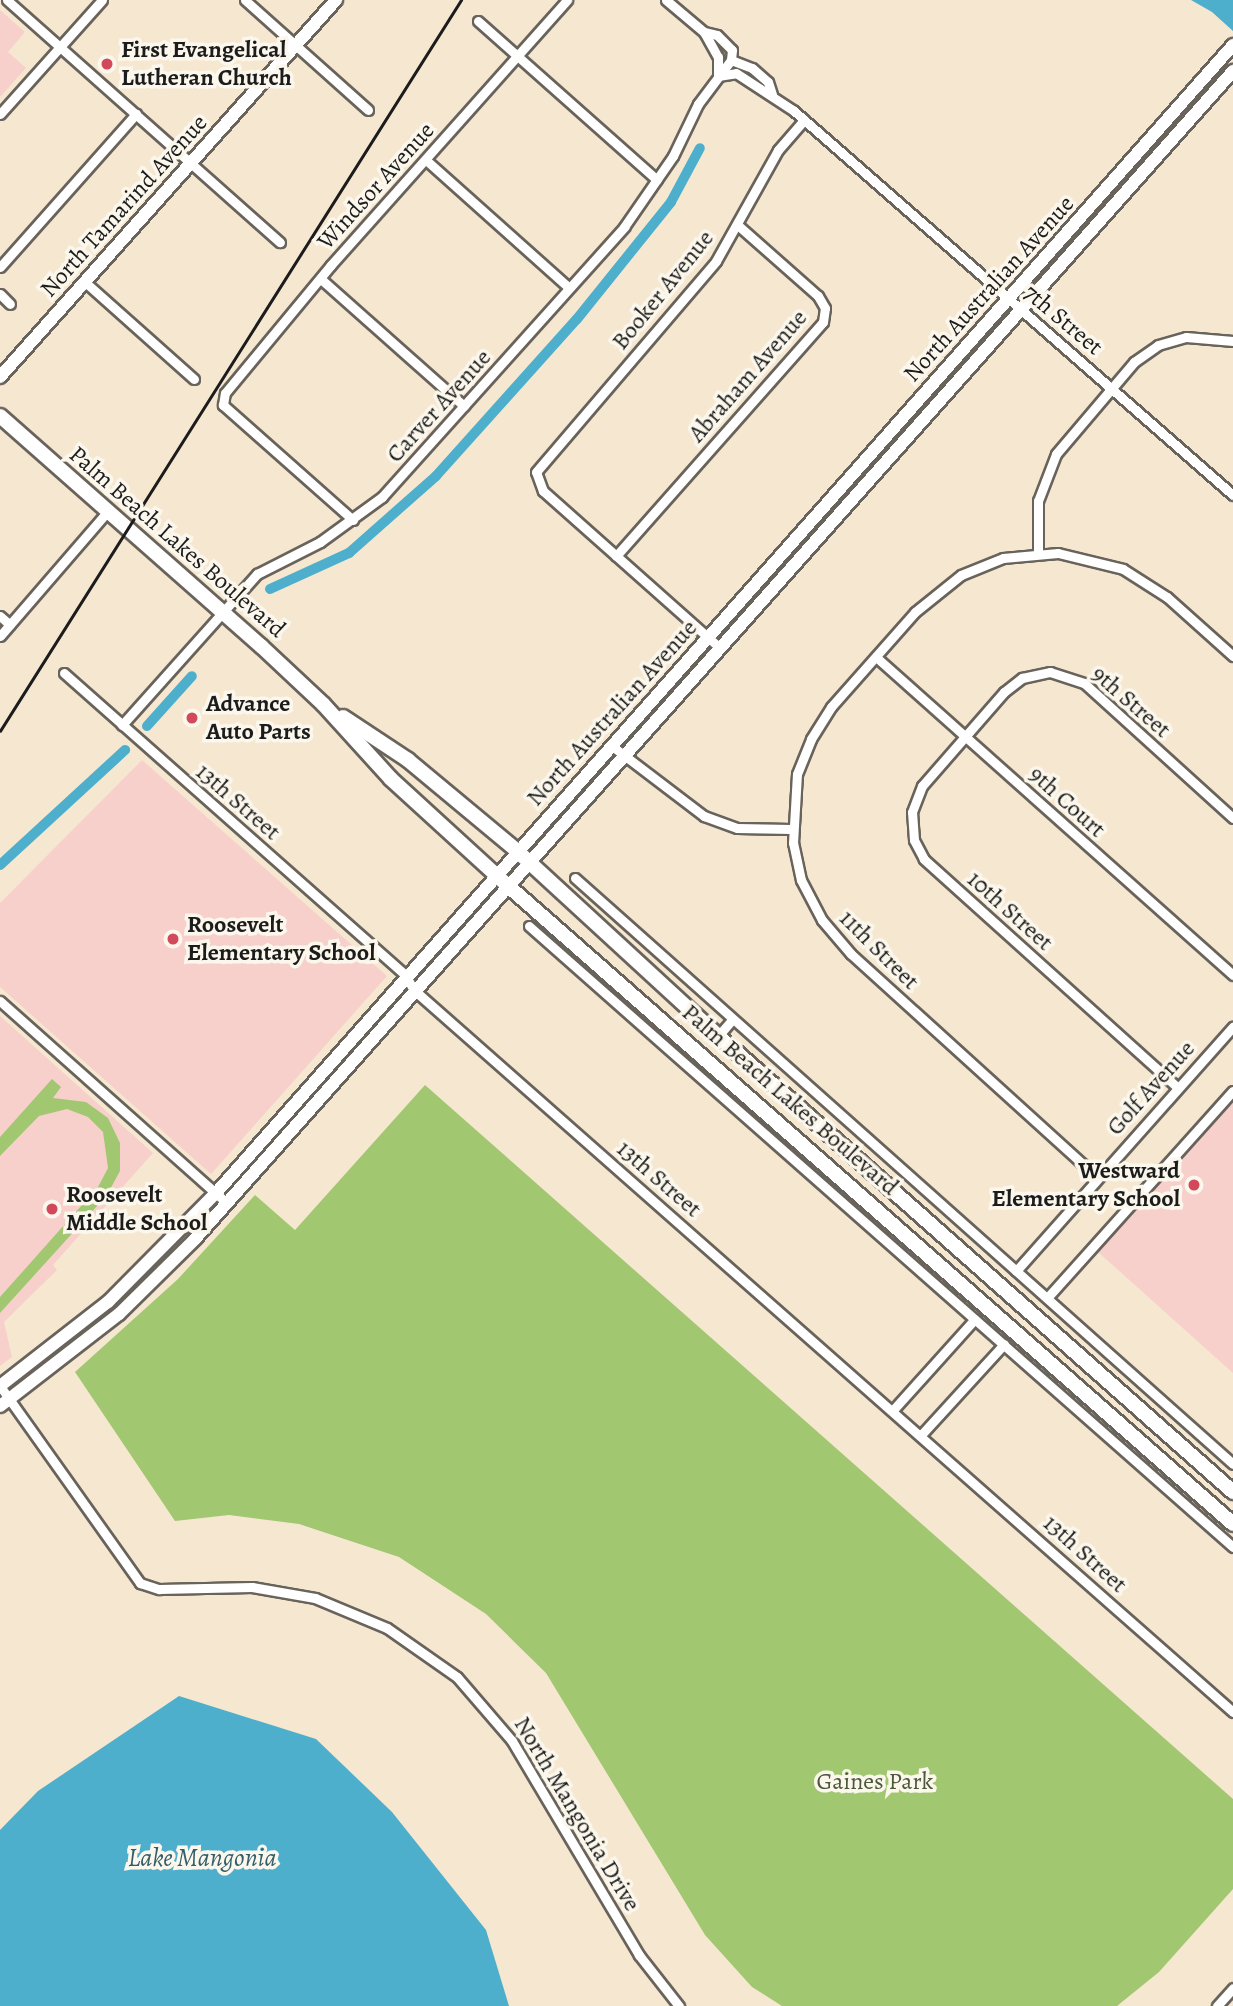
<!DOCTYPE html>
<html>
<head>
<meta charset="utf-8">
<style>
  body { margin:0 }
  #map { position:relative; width:1233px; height:2006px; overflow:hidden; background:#f6e7d1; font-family:Alegreya,serif }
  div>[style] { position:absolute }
  .built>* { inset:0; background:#f7d0cc }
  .green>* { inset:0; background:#a2c771 }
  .water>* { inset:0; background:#4eafcd }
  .canal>* { height:10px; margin:-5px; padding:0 5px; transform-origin:5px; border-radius:5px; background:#4eafcd }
  .roads { filter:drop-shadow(2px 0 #68635b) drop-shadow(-2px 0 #68635b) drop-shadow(0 2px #68635b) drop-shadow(0 -2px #68635b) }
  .street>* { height:9px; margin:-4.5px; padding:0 4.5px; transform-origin:4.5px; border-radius:4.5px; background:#fff }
  .secondary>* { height:12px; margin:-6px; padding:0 6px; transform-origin:6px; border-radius:6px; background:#fff }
  .primary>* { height:14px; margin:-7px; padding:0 7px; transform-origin:7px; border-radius:7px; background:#fff }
  .rail>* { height:2.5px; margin:-1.25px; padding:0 1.25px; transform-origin:1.25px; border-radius:1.25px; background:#1c1c1c }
  .dots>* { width:19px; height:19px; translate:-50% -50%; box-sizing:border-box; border:4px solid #fbf7ec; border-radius:50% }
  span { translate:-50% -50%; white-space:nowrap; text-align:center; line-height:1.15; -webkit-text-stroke:7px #fbf7ec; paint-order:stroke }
  .poi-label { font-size:24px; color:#1c1c1c; font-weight:700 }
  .left { translate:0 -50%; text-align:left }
  .right { translate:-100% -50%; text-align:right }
  .street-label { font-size:24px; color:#1c1c1c }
  .park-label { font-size:24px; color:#4b583a }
  .water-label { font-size:26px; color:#325e6c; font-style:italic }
</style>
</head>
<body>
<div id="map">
  <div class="built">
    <i style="clip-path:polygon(0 10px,25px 32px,8px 52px,26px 68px,0 97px)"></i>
    <i style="clip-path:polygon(142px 760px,387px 976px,211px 1174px,0 987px,0 903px)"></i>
    <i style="clip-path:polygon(0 1016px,153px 1153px,53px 1265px,57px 1270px,4px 1322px,12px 1357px,0 1366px)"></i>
    <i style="clip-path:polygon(1233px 1098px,1233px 1373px,1098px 1252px)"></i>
  </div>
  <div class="green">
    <i style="clip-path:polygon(52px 1079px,61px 1087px,53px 1098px,86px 1102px,108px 1118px,120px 1143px,120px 1171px,107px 1195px,0 1313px,0 1297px,98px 1187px,108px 1168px,103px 1132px,88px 1117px,67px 1109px,39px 1116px,0 1156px,0 1137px)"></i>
    <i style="clip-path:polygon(425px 1085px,1233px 1799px,1233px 1889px,1159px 1972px,1117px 2006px,782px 2006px,752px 1987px,705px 1935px,546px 1673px,486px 1614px,399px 1557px,299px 1524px,229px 1515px,175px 1521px,75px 1372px,178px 1279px,255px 1195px,295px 1230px)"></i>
  </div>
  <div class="water">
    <i style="clip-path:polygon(1191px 0,1233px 0,1233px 31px,1212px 12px)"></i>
    <i style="clip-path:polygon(179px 1696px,316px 1739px,392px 1812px,486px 1930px,509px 2006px,0 2006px,0 1830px,38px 1791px)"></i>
  </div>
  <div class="canal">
    <i style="left:270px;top:589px;width:87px;rotate:-24.5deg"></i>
    <i style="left:349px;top:553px;width:116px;rotate:-41.5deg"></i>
    <i style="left:436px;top:476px;width:211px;rotate:-48.1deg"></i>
    <i style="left:577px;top:319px;width:150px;rotate:-51.2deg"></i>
    <i style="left:671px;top:202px;width:61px;rotate:-61.8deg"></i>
    <i style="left:147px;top:726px;width:67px;rotate:-48deg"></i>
    <i style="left:0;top:865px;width:170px;rotate:-42.6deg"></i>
  </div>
  <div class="roads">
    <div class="street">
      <i style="left:7px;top:0;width:365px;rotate:41.6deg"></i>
      <i style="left:245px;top:0;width:165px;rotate:41.8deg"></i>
      <i style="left:666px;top:0;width:50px;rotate:40.1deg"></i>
      <i style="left:704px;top:32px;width:29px;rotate:61deg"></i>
      <i style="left:718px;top:57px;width:19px;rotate:90deg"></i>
      <i style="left:718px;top:76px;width:18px;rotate:-9deg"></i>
      <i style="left:736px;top:73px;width:69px;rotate:33.2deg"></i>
      <i style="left:794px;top:111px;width:583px;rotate:41.18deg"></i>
      <i style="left:478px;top:21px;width:239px;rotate:41.6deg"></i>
      <i style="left:704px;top:32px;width:13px;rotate:13deg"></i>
      <i style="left:717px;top:35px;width:21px;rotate:45deg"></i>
      <i style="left:732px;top:50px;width:10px;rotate:96deg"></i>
      <i style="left:731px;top:60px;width:22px;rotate:21deg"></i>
      <i style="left:752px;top:68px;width:21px;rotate:41deg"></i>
      <i style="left:768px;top:82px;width:13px;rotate:72deg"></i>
      <i style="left:0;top:114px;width:153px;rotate:-48.2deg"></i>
      <i style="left:426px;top:160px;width:192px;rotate:41.8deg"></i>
      <i style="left:0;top:267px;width:205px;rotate:-48.4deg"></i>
      <i style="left:321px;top:279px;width:191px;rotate:41.6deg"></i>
      <i style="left:85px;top:282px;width:146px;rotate:41.7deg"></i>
      <i style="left:0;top:294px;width:14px;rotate:45deg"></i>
      <i style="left:353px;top:520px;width:174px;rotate:-138.5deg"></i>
      <i style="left:223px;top:405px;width:12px;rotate:-81deg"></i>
      <i style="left:225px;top:393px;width:166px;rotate:-50.4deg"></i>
      <i style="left:331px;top:265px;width:355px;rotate:-48.3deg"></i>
      <i style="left:1038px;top:553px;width:52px;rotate:-90deg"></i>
      <i style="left:1038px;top:501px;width:50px;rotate:-69deg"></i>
      <i style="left:1056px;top:454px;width:121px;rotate:-49.7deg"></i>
      <i style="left:1134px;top:362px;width:29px;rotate:-35deg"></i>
      <i style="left:1158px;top:345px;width:29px;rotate:-16deg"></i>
      <i style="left:1186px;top:337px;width:47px;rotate:4.9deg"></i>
      <i style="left:616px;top:556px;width:312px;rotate:-48.5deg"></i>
      <i style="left:823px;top:322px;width:14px;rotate:-82deg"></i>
      <i style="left:825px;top:308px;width:14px;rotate:-120deg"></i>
      <i style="left:818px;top:296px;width:106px;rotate:-138.5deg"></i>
      <i style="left:0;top:616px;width:13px;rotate:42deg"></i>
      <i style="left:0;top:636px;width:165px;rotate:-49.2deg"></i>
      <i style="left:720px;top:648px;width:237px;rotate:-138.4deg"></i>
      <i style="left:543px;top:491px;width:20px;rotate:-110deg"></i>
      <i style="left:536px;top:472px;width:277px;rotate:-49.5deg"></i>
      <i style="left:716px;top:261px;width:127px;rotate:-60.8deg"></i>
      <i style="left:778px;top:150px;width:40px;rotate:-49deg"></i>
      <i style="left:876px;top:657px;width:478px;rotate:41.7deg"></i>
      <i style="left:64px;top:673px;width:456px;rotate:41.5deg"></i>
      <i style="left:405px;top:975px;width:17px;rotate:59deg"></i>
      <i style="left:414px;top:990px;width:1092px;rotate:41.4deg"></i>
      <i style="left:122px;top:725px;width:203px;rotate:-48.2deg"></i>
      <i style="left:257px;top:574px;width:71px;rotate:-26.9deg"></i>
      <i style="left:320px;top:542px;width:77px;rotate:-36deg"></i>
      <i style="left:382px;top:497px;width:363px;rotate:-48.1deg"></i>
      <i style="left:624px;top:227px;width:86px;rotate:-55.4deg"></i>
      <i style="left:673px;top:156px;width:58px;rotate:-64.3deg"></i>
      <i style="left:698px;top:104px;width:55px;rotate:-53.1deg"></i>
      <i style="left:612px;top:746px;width:116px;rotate:37.3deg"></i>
      <i style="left:704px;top:816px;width:35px;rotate:20deg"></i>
      <i style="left:737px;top:828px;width:54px;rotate:1.1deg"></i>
      <i style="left:575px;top:878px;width:881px;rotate:41.69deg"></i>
      <i style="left:529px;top:926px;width:939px;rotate:41.42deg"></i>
      <i style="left:0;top:1001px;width:304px;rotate:41.7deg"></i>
      <i style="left:718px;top:1036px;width:21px;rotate:-49deg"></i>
      <i style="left:1177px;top:1087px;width:341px;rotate:-138deg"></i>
      <i style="left:924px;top:859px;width:21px;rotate:-118deg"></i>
      <i style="left:914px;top:840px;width:28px;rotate:-94deg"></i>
      <i style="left:912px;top:812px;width:28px;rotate:-69deg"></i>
      <i style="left:922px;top:786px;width:125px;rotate:-48.9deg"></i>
      <i style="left:1004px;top:692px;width:23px;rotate:-38deg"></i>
      <i style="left:1022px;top:678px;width:29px;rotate:-12deg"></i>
      <i style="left:1050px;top:672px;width:36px;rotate:18deg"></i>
      <i style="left:1084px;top:683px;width:201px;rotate:42.2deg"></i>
      <i style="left:1097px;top:1177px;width:332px;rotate:-137.8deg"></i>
      <i style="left:851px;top:954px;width:45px;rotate:-130.5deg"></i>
      <i style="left:822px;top:920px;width:45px;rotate:-117.7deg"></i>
      <i style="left:801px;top:880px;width:38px;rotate:-102deg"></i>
      <i style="left:793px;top:843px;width:69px;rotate:-86.7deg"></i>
      <i style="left:797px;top:774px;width:38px;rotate:-68deg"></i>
      <i style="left:811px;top:739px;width:38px;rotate:-58deg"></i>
      <i style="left:831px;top:707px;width:127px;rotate:-48.5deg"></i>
      <i style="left:915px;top:612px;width:59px;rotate:-38.8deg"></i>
      <i style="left:961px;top:575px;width:45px;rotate:-22deg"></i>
      <i style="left:1003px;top:558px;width:55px;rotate:-5.2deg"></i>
      <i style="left:1058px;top:553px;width:67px;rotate:13.8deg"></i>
      <i style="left:1123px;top:569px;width:52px;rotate:32.5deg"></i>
      <i style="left:1167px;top:597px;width:89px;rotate:41.8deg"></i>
      <i style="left:1016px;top:1271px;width:327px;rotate:-48.4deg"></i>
      <i style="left:1047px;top:1298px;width:278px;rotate:-48.1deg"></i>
      <i style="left:0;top:1386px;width:242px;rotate:54.6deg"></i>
      <i style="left:140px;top:1583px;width:20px;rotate:18deg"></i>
      <i style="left:159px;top:1589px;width:93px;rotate:-1.2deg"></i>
      <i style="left:252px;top:1587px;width:64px;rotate:9.9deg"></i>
      <i style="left:315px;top:1598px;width:78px;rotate:22.6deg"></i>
      <i style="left:387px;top:1628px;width:85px;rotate:35deg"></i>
      <i style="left:457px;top:1677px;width:84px;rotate:49.3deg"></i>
      <i style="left:512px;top:1741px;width:249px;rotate:59.3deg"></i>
      <i style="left:639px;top:1955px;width:65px;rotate:51.9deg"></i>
      <i style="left:893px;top:1410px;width:122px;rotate:-48deg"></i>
      <i style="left:921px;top:1435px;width:123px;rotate:-47.6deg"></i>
      <i style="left:1217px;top:2006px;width:24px;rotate:-48deg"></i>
    </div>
    <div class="secondary">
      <i style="left:0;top:377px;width:505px;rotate:-48.29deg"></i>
      <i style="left:0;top:1386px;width:137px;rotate:-37.9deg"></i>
      <i style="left:108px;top:1302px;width:153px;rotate:-45.3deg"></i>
      <i style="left:216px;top:1193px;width:1534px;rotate:-48.46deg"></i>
      <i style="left:0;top:1406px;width:150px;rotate:-37.7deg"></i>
      <i style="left:119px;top:1314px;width:107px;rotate:-44.6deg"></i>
      <i style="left:195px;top:1239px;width:1563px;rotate:-48.37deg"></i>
    </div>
    <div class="primary">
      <i style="left:0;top:416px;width:348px;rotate:41.4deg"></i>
      <i style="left:261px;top:646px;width:85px;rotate:43.1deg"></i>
      <i style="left:323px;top:704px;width:101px;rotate:47.8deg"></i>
      <i style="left:391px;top:779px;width:157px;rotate:42.4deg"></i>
      <i style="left:507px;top:885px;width:967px;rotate:41.35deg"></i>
      <i style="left:343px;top:717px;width:78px;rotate:33.5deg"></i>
      <i style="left:408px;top:760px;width:141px;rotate:39.8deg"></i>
      <i style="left:516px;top:850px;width:275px;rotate:42.6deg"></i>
      <i style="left:718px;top:1036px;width:688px;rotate:41.52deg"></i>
    </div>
  </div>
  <div class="rail">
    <i style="left:0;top:731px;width:864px;rotate:-57.76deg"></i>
  </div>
  <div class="dots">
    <i style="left:107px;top:64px;background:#d1495b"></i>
    <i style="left:192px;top:718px;background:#d1495b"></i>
    <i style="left:173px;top:939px;background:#d1495b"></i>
    <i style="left:1194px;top:1185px;background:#d1495b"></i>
    <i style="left:52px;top:1209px;background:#d1495b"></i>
  </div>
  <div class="poi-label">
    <span class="left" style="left:121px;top:64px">First Evangelical<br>Lutheran Church</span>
    <span class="left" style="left:206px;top:718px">Advance<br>Auto Parts</span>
    <span class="left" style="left:187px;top:939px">Roosevelt<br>Elementary School</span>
    <span class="right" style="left:1180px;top:1185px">Westward<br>Elementary School</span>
    <span class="left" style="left:66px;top:1209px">Roosevelt<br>Middle School</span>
  </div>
  <div class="street-label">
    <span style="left:376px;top:186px;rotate:-48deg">Windsor Avenue</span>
    <span style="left:124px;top:206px;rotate:-48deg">North Tamarind Avenue</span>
    <span style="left:989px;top:289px;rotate:-48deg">North Australian Avenue</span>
    <span style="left:663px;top:290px;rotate:-51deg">Booker Avenue</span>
    <span style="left:1063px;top:320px;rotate:40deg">7th Street</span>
    <span style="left:748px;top:376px;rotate:-49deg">Abraham Avenue</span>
    <span style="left:439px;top:406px;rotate:-48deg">Carver Avenue</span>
    <span style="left:177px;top:542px;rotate:41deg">Palm Beach Lakes Boulevard</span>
    <span style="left:1131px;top:702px;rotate:41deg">9th Street</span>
    <span style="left:612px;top:713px;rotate:-48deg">North Australian Avenue</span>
    <span style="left:238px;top:802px;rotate:41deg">13th Street</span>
    <span style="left:1067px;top:802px;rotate:42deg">9th Court</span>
    <span style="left:1010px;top:911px;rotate:42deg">10th Street</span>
    <span style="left:879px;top:950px;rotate:45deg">11th Street</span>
    <span style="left:1151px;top:1088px;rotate:-48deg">Golf Avenue</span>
    <span style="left:790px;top:1100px;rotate:41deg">Palm Beach Lakes Boulevard</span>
    <span style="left:659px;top:1179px;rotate:41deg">13th Street</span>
    <span style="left:1085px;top:1554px;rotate:42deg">13th Street</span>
    <span style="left:577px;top:1814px;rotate:59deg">North Mangonia Drive</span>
  </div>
  <div class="park-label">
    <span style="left:875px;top:1782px">Gaines Park</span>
  </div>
  <div class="water-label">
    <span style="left:202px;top:1858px">Lake Mangonia</span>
  </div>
</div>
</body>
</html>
